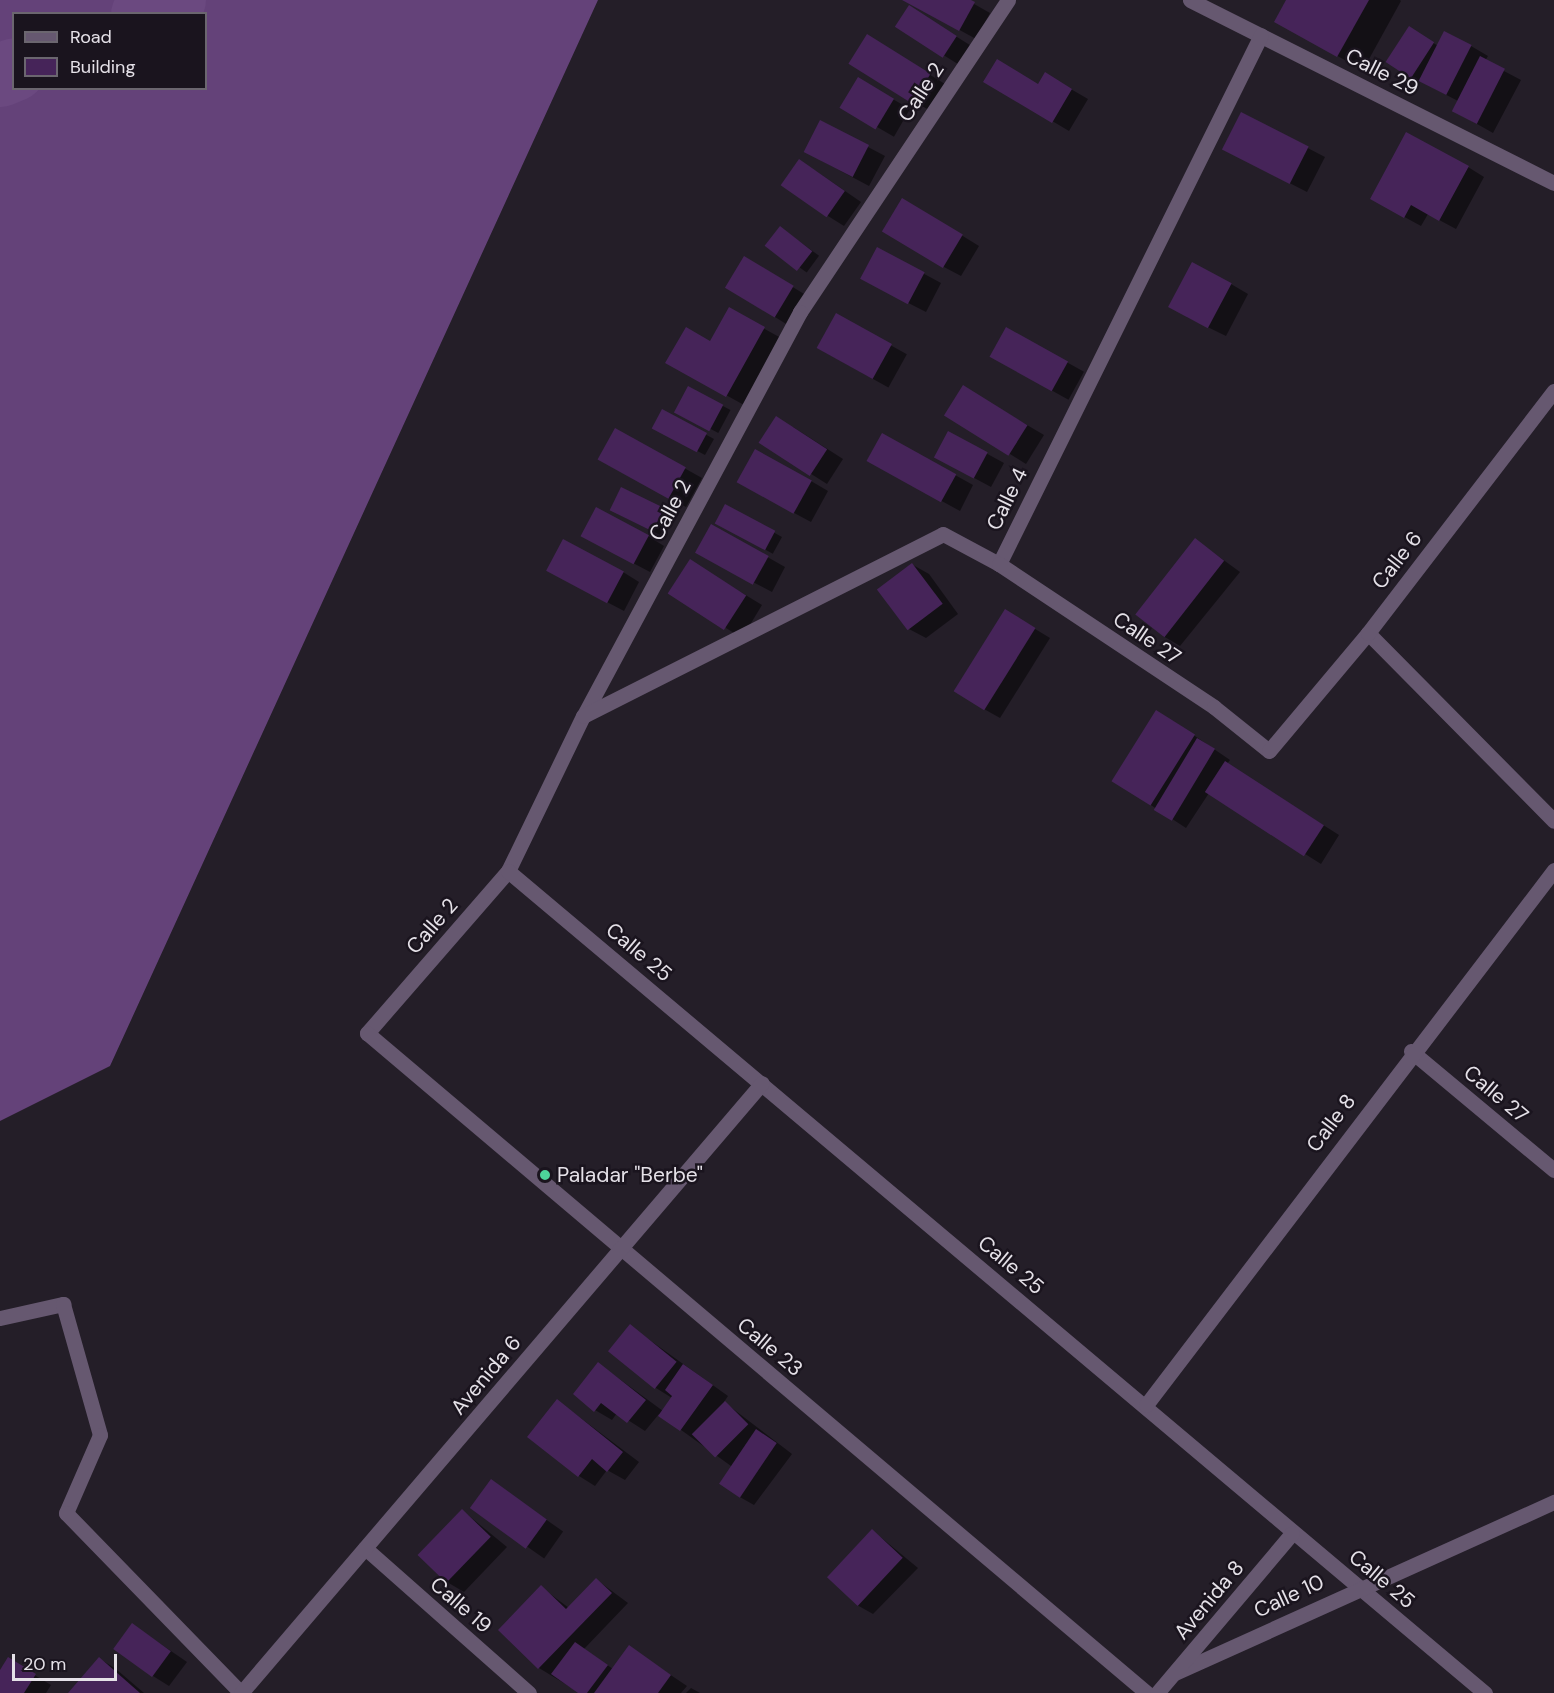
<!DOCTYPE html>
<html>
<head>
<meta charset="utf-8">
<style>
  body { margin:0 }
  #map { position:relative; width:1554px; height:1693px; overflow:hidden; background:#241e28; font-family:"DM Sans",sans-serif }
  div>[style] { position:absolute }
  .forest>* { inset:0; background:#644279 }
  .shadow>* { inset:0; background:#0007; transform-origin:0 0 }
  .river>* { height:63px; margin:-31.5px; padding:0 31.5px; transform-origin:31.5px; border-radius:31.5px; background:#6b4980 }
  .building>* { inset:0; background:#462459; transform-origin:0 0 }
  .minor>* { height:15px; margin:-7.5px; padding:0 7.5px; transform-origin:7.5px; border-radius:7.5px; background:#665870 }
  .dots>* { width:16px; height:16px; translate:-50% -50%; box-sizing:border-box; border:3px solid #1a141e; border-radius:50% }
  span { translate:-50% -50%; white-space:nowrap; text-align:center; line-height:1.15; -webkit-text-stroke:5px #1a141e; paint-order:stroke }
  .street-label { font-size:21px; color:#e5e1e8 }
  .poi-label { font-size:21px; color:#e5e1e8 }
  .left { translate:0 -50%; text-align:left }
  .legend { position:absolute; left:12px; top:12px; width:195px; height:78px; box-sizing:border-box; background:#1a141e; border:2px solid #6b666f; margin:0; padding:8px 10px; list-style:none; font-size:18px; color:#e5e1e8 }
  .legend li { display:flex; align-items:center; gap:12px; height:30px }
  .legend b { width:30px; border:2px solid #6b666f }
  .scale { position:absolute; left:12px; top:1654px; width:105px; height:27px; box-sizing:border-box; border:3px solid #e5e1e8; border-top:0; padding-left:8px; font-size:18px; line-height:21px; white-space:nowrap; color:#e5e1e8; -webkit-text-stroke:4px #1a141e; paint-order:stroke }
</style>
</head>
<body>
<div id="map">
  <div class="forest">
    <i style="clip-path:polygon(evenodd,0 0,598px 0,110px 1066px,0 1121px,0 0,14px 14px,206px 14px,206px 88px,14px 88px,14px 14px)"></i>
  </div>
  <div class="shadow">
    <i style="clip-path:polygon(905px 0,967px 0,990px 13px,976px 39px)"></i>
    <i style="clip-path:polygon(1288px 0,1400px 0,1401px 1px,1363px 70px,1301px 36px)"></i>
    <i style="clip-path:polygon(925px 17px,973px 47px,961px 66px,897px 26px)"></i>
    <i style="clip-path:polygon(1417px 32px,1438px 46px,1471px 46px,1488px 56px,1485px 61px,1521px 80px,1493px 133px,1470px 120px,1458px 101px,1412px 77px)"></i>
    <i style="clip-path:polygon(883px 46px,945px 84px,929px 110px,913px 101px)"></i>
    <i style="clip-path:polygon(1045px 74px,1088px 99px,1069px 131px,985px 81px,1039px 86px)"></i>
    <i style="left:858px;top:79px;width:60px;height:32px;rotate:30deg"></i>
    <i style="clip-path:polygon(1242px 114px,1325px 157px,1307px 192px,1241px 158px)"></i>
    <i style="clip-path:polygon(821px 122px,885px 156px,869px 186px,822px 161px)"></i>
    <i style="clip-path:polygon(1468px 167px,1484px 177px,1456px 229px,1428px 214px,1421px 226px,1388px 208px)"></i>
    <i style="clip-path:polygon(816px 171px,861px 202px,844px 226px,828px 216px)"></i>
    <i style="clip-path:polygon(919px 209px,979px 246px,961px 276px,944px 267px)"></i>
    <i style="left:781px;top:228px;width:47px;height:21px;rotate:36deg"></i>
    <i style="clip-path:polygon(878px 249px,941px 283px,926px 312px,879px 288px)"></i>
    <i style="clip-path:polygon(745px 258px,809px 297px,791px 327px,775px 317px)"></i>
    <i style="clip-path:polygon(1231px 284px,1248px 294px,1226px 336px,1187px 317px)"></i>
    <i style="clip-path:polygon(729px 309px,781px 338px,744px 405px,668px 363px,710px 343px)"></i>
    <i style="left:836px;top:315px;width:81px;height:38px;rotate:29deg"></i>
    <i style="left:1007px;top:329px;width:88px;height:32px;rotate:29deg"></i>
    <i style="clip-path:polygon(963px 387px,1044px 435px,1026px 464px,1010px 454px)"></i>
    <i style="left:689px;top:388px;width:47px;height:26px;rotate:28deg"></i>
    <i style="clip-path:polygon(662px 411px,714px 439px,705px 455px,661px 432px)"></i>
    <i style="clip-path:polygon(793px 427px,843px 459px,827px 484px,761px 442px)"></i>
    <i style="clip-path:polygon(616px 430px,702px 478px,686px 507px,616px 469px)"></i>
    <i style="clip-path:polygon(949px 433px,1004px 463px,991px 487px,952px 466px)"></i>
    <i style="clip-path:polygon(883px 435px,973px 485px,960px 511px,885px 470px)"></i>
    <i style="clip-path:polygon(811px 481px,828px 491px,811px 522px,755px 492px)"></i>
    <i style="left:726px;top:506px;width:64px;height:19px;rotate:29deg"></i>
    <i style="clip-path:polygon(663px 509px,671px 514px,660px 535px,618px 514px)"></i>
    <i style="clip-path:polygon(712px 526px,785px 567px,772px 592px,714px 562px)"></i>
    <i style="clip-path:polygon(648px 536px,664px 546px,650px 572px,599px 545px)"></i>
    <i style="clip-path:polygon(1196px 540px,1240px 572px,1180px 646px,1163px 636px)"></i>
    <i style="clip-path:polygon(913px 565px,929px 574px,958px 614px,926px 638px,909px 629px)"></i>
    <i style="clip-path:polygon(706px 571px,762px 605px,742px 638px,726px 628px)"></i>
    <i style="clip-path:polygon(623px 572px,639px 582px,624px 611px,565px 580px)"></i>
    <i style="clip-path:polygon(1022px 621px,1050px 638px,1000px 718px,984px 709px)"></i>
    <i style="clip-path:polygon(1173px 721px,1230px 760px,1227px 764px,1339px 835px,1321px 864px,1209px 793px,1186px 828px,1114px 781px)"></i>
    <i style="clip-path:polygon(630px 1326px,728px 1396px,724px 1402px,792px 1454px,754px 1505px,738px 1496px,731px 1466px,659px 1414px,645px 1431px,617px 1413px,612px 1420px,595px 1410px,599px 1364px,663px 1411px,672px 1398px,656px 1388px)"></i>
    <i style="clip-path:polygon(558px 1401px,639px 1462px,625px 1480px,607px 1470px,595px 1486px,579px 1476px)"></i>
    <i style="left:491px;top:1481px;width:88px;height:33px;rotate:35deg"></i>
    <i style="clip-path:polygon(463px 1511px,507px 1547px,464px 1592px,447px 1582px)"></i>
    <i style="clip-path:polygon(872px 1530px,918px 1568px,873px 1614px,857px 1605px)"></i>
    <i style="clip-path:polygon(597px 1580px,628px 1603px,584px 1649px,613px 1669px,629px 1647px,687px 1686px,681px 1693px,580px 1693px,539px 1668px,541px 1587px,569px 1608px)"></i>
    <i style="clip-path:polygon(133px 1625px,187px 1662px,169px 1686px,153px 1676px)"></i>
    <i style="clip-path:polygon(8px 1659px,51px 1685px,46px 1693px,0 1693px,0 1673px)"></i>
    <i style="clip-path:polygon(100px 1659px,116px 1669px,144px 1693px,70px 1693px)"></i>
    <i style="clip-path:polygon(691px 1688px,700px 1693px,686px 1693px)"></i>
  </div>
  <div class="river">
    <i style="left:142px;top:14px;width:35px;rotate:-24deg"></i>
    <i style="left:0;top:75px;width:15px;rotate:-23deg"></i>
  </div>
  <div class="building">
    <i style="clip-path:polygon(902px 0,971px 0,975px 2px,959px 31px)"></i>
    <i style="clip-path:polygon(1286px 0,1369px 0,1337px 57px,1274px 22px)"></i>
    <i style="left:909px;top:5px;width:57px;height:26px;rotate:33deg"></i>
    <i style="left:1409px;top:26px;width:30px;height:43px;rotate:33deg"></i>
    <i style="left:1444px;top:31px;width:31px;height:56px;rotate:27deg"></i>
    <i style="left:867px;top:34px;width:75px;height:35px;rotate:32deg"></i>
    <i style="left:1480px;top:56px;width:28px;height:62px;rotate:27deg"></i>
    <i style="clip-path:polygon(997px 59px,1038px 84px,1045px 72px,1072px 89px,1052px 123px,983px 82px)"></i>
    <i style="left:858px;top:77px;width:42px;height:36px;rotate:31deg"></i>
    <i style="left:1241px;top:112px;width:76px;height:42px;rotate:27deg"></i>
    <i style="left:820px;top:120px;width:55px;height:36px;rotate:27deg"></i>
    <i style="clip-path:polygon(1406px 132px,1469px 166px,1439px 221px,1411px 205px,1404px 218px,1370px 199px)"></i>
    <i style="left:799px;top:159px;width:56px;height:32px;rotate:35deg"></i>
    <i style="left:902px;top:198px;width:71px;height:39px;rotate:31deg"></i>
    <i style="left:780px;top:226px;width:41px;height:25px;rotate:38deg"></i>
    <i style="left:877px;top:247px;width:54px;height:36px;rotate:28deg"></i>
    <i style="left:744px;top:256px;width:58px;height:37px;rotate:31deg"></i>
    <i style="left:1192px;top:262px;width:45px;height:51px;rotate:28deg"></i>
    <i style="clip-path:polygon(729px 307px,765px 327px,726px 397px,665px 363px,686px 327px,710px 341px)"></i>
    <i style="left:836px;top:313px;width:64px;height:40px;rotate:29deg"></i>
    <i style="left:1006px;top:327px;width:71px;height:34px;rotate:29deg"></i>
    <i style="left:963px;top:385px;width:76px;height:36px;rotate:32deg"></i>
    <i style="left:688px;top:386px;width:40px;height:30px;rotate:28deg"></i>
    <i style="left:662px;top:409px;width:51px;height:22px;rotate:28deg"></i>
    <i style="left:776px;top:416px;width:61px;height:32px;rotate:33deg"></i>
    <i style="left:615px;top:428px;width:81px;height:36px;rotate:29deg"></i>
    <i style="left:948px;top:431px;width:45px;height:30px;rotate:28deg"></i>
    <i style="left:882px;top:433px;width:85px;height:32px;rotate:29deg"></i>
    <i style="left:755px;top:449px;width:65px;height:38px;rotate:29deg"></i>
    <i style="left:621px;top:487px;width:48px;height:26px;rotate:26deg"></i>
    <i style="left:725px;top:504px;width:57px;height:22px;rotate:28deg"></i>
    <i style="left:596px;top:507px;width:60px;height:33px;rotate:28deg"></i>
    <i style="left:711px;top:524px;width:66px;height:33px;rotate:29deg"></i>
    <i style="left:1195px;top:538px;width:37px;height:97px;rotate:38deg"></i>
    <i style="left:563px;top:539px;width:69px;height:36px;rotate:28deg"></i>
    <i style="left:690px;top:559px;width:67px;height:41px;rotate:33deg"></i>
    <i style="left:912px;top:563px;width:51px;height:44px;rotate:53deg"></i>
    <i style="left:1005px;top:609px;width:36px;height:97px;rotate:32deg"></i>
    <i style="left:1156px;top:710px;width:46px;height:84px;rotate:32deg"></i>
    <i style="left:1197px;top:738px;width:21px;height:84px;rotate:31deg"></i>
    <i style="left:1225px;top:761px;width:118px;height:37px;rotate:33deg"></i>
    <i style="left:630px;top:1324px;width:60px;height:35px;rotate:39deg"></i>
    <i style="clip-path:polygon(598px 1362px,646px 1400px,627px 1423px,601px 1403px,594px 1412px,573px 1394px)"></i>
    <i style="clip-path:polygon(683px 1364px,713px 1385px,680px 1431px,658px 1416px,672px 1396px,665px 1390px)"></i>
    <i style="clip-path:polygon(557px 1399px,623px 1452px,607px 1472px,592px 1459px,578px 1477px,527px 1437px)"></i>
    <i style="left:725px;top:1401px;width:33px;height:47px;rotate:45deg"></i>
    <i style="left:756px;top:1429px;width:25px;height:66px;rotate:34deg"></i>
    <i style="left:491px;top:1479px;width:69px;height:36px;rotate:36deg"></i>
    <i style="left:462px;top:1509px;width:40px;height:64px;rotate:44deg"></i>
    <i style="left:872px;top:1529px;width:42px;height:66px;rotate:43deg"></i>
    <i style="clip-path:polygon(596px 1578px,612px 1593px,538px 1669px,498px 1630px,541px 1585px,566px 1609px)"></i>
    <i style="left:132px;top:1623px;width:48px;height:32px;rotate:36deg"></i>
    <i style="clip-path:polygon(575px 1642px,608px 1665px,587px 1693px,578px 1693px,551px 1674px)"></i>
    <i style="clip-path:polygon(629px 1645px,671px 1675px,658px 1693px,594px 1693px)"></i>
    <i style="clip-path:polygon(8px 1657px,36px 1674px,24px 1693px,0 1693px,0 1670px)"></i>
    <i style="clip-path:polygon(99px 1657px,140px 1693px,68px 1693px)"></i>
  </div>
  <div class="minor">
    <i style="left:1008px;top:0;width:375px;rotate:123.7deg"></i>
    <i style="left:800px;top:312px;width:459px;rotate:118.2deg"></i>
    <i style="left:583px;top:716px;width:172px;rotate:115.8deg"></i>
    <i style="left:508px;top:871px;width:215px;rotate:131deg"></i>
    <i style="left:367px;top:1033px;width:1022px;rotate:40.24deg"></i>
    <i style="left:1190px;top:0;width:407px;rotate:26.7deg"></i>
    <i style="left:999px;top:564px;width:590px;rotate:-63.65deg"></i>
    <i style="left:1368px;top:633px;width:264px;rotate:45.3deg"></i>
    <i style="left:583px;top:716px;width:403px;rotate:-26.8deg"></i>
    <i style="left:943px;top:534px;width:64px;rotate:28.2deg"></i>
    <i style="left:999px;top:564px;width:258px;rotate:33.6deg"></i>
    <i style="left:1214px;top:707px;width:70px;rotate:38.7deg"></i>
    <i style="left:1269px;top:751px;width:154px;rotate:-50deg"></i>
    <i style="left:1368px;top:633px;width:305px;rotate:-52.5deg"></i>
    <i style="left:508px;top:871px;width:1277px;rotate:40.08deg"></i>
    <i style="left:1411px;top:1051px;width:186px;rotate:39.8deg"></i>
    <i style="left:0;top:1318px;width:65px;rotate:-12.5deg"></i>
    <i style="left:63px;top:1304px;width:136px;rotate:74.2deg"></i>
    <i style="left:100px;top:1435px;width:85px;rotate:113.6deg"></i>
    <i style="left:66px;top:1513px;width:251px;rotate:45.8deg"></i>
    <i style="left:1146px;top:1405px;width:673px;rotate:-52.67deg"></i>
    <i style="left:365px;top:1548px;width:219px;rotate:41.5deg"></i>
    <i style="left:1175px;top:1673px;width:416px;rotate:-24.3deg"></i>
    <i style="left:241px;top:1693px;width:802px;rotate:-49.5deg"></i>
    <i style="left:1157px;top:1693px;width:209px;rotate:-49.8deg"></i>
  </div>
  <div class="dots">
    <i style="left:545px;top:1175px;background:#4dd39a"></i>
  </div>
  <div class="street-label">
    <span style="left:1382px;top:72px;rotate:27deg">Calle 29</span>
    <span style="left:921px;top:92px;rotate:-57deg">Calle 2</span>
    <span style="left:1007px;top:499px;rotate:-64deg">Calle 4</span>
    <span style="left:670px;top:510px;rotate:-62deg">Calle 2</span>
    <span style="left:1397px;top:560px;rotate:-52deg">Calle 6</span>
    <span style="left:1147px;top:638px;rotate:34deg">Calle 27</span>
    <span style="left:432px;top:926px;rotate:-49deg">Calle 2</span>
    <span style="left:639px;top:952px;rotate:40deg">Calle 25</span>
    <span style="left:1496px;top:1094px;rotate:40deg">Calle 27</span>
    <span style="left:1331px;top:1123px;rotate:-53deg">Calle 8</span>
    <span style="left:1011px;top:1265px;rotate:40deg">Calle 25</span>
    <span style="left:770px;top:1347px;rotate:40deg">Calle 23</span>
    <span style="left:486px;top:1375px;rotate:-50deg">Avenida 6</span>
    <span style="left:1382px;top:1579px;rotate:40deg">Calle 25</span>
    <span style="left:1289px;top:1596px;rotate:-25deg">Calle 10</span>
    <span style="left:1209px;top:1600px;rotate:-50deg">Avenida 8</span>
    <span style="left:461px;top:1605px;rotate:41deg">Calle 19</span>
  </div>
  <div class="poi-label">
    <span class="left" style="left:557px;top:1175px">Paladar "Berbe"</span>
  </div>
  <ul class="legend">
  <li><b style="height:8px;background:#665870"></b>Road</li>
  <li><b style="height:16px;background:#462459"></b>Building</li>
  </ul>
  <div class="scale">20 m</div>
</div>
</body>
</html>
